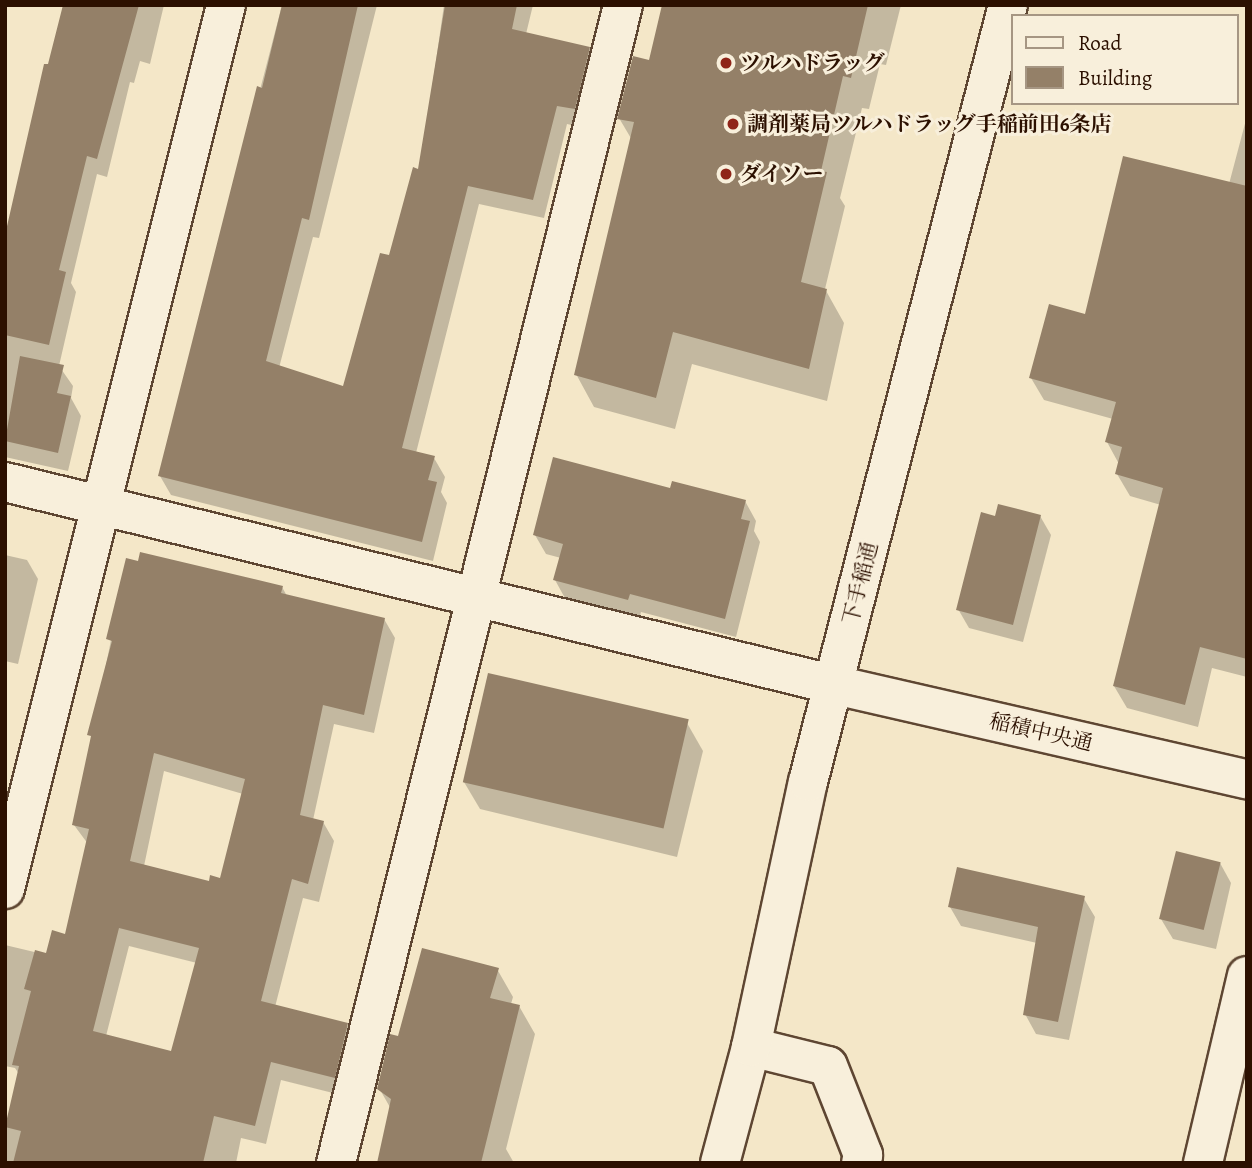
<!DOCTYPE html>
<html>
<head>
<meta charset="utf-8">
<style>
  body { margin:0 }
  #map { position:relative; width:1252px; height:1168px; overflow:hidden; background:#f4e7c8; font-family:Alegreya,"Noto Serif JP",serif }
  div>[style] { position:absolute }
  .shadow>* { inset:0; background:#0003 }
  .building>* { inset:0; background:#948068; transform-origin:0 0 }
  .roads { filter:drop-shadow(2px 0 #5e4632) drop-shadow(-2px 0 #5e4632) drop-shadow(0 2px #5e4632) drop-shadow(0 -2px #5e4632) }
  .minor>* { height:38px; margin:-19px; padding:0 19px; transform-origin:19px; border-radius:19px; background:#f8efdb }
  .tertiary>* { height:38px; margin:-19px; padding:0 19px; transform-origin:19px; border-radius:19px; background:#f8efdb }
  .secondary>* { height:38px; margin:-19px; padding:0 19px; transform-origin:19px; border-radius:19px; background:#f8efdb }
  .dots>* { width:19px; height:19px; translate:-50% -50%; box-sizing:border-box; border:4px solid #f8efdb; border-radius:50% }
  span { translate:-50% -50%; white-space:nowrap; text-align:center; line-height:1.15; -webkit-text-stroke:6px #f8efdb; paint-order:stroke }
  .poi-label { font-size:21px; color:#2c1000; font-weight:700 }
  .left { translate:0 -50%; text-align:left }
  .street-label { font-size:21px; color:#2c1000 }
  .frame { position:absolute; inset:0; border:7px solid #2c1000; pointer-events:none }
  .legend { position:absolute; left:1011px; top:14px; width:228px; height:91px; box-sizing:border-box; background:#f8efdb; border:2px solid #a69683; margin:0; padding:9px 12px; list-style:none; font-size:21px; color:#2c1000 }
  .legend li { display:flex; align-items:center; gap:14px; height:35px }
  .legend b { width:35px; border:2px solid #a69683 }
</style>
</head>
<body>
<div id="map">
  <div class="shadow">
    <i style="clip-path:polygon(65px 5px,164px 5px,150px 64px,140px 61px,134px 83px,130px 82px,107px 177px,97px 174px,71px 283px,76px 292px,59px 366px,73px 386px,71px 398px,81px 416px,68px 471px,5px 457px,5px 236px)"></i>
    <i style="clip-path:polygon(282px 5px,377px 5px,319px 238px,313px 237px,279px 368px,344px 388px,420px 171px,444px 5px,533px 5px,526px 34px,589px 48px,600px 67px,585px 128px,567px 124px,544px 218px,479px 204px,416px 453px,434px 458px,445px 477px,441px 492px,447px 503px,433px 561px,171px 495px,160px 476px)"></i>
    <i style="clip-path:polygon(664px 5px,901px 5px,886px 65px,880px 64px,869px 109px,862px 108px,840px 198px,845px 206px,825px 289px,844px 323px,827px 401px,692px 364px,675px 429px,594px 407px,576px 374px,632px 140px,619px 118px,650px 62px)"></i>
    <i style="clip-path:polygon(1247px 116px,1247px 677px,1212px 668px,1198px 727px,1127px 708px,1114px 686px,1161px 505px,1130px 496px,1117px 474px,1119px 464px,1107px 442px,1113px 419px,1044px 400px,1031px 378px,1086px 316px,1229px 184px)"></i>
    <i style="clip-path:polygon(672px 490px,745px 501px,756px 521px,754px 531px,760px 542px,736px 637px,641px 612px,639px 619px,566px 600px,555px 580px,561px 558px,546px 554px,535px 535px)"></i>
    <i style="clip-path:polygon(1040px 516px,1051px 535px,1023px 642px,969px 628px,958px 609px,996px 518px)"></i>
    <i style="clip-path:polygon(5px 555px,27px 560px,38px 579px,18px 664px,5px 661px)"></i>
    <i style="clip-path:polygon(evenodd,127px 560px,282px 587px,287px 596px,384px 619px,395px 638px,374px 733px,334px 724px,313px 820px,323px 822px,334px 841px,319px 902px,303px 898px,275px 1007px,347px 1025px,358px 1044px,345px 1096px,281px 1080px,266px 1144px,241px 1138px,236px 1163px,5px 1163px,5px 1131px,19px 1074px,15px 1068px,5px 1066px,5px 945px,47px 955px,66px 936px,88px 844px,74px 825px,127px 560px,164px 771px,243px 794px,222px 880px,210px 883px,144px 866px,164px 771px,127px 560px,129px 946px,197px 963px,172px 1053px,106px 1036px,129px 946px)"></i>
    <i style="clip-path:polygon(687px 723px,703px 751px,677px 857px,480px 809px,464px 782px)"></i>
    <i style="clip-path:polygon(1220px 863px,1231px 883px,1216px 949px,1173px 939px,1161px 919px)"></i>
    <i style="clip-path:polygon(1083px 897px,1095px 917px,1069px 1040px,1036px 1034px,1025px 1014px,1037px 943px,961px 926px,950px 907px)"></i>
    <i style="clip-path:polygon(497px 969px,513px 997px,511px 1004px,519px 1006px,535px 1034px,506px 1149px,514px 1163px,379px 1163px,391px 1109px,379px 1088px,400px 1038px)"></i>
  </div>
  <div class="building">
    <i style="clip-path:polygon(63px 5px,139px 5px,97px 159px,87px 156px,59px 270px,66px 272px,49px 345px,5px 335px,5px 235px,44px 64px,48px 64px)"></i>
    <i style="clip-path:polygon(282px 5px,358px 5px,309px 220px,302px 218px,266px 361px,343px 386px,380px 253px,389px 255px,413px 167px,418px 169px,445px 5px,517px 5px,512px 29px,590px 47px,575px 109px,557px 106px,533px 200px,468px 186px,402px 448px,435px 456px,428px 480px,437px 482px,422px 542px,158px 476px,257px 86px,262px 88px)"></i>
    <i style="clip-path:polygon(662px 5px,868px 5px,851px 78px,843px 76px,821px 171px,827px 172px,801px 282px,827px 289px,809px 369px,673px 332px,656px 398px,574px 375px,634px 122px,617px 119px,633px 56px,649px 60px)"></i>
    <i style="clip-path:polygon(1123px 156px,1247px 186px,1247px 659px,1200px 647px,1185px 705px,1113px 686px,1163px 488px,1115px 474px,1122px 447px,1105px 442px,1116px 402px,1029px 378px,1049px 304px,1085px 314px)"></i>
    <i style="clip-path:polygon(20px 356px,64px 365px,57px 393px,71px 396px,58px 453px,5px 441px)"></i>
    <i style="clip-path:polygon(553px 457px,670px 488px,672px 481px,746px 500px,741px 519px,750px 521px,725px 619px,630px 594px,628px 600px,553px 580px,563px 544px,533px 535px)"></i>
    <i style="clip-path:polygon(998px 504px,1041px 515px,1013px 625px,956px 610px,981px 512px,995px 516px)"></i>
    <i style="clip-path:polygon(evenodd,140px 552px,283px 586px,281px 593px,385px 618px,364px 715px,323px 705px,300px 815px,324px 821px,308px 884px,292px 879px,261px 1001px,348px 1023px,335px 1078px,271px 1062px,255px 1126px,214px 1116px,203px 1163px,13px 1163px,21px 1131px,5px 1127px,19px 1066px,12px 1065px,31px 991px,24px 989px,35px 950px,46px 953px,52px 930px,65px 934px,89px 829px,72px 825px,91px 736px,87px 735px,112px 641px,106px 639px,126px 558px,138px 561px,140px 552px,154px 753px,245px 779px,220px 878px,210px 875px,209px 881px,130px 861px,154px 753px,140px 552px,119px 928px,199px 948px,171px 1051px,93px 1031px,119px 928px)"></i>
    <i style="left:488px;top:673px;width:206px;height:112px;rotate:13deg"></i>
    <i style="left:1176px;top:851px;width:46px;height:70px;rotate:14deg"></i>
    <i style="clip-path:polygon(957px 867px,1085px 896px,1058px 1022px,1023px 1015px,1038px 927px,948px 907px)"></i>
    <i style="clip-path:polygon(422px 948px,499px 968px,490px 998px,520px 1005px,481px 1163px,377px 1163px,391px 1099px,377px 1089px,390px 1034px,398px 1036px)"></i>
  </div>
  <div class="roads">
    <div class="minor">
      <i style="left:5px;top:482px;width:854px;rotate:13.74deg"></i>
      <i style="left:5px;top:889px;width:911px;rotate:-75.96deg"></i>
      <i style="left:751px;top:1047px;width:79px;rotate:13.9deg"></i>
      <i style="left:828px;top:1066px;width:96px;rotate:68.5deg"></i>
      <i style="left:863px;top:1155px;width:8px;rotate:104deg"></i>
      <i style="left:336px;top:1163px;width:1193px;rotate:-76.08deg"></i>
      <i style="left:1203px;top:1163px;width:192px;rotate:-76.8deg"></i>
    </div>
    <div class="tertiary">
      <i style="left:835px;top:685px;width:423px;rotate:12.9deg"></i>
    </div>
    <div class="secondary">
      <i style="left:720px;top:1163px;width:120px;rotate:-75deg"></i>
      <i style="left:751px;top:1047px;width:271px;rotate:-77.9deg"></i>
      <i style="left:808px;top:782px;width:802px;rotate:-75.57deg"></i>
    </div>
  </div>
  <div class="dots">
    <i style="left:726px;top:63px;background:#8f2418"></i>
    <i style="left:733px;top:124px;background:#8f2418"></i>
    <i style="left:726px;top:174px;background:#8f2418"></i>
  </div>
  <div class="poi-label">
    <span class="left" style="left:740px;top:63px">ツルハドラッグ</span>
    <span class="left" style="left:747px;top:124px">調剤薬局ツルハドラッグ手稲前田6条店</span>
    <span class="left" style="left:740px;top:174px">ダイソー</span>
  </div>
  <div class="street-label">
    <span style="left:860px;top:583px;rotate:-76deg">下手稲通</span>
    <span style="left:1041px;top:732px;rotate:13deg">稲積中央通</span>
  </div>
  <div class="frame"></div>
  <ul class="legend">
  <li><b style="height:9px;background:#f8efdb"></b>Road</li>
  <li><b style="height:19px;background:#948068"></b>Building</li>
  </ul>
</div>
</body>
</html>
